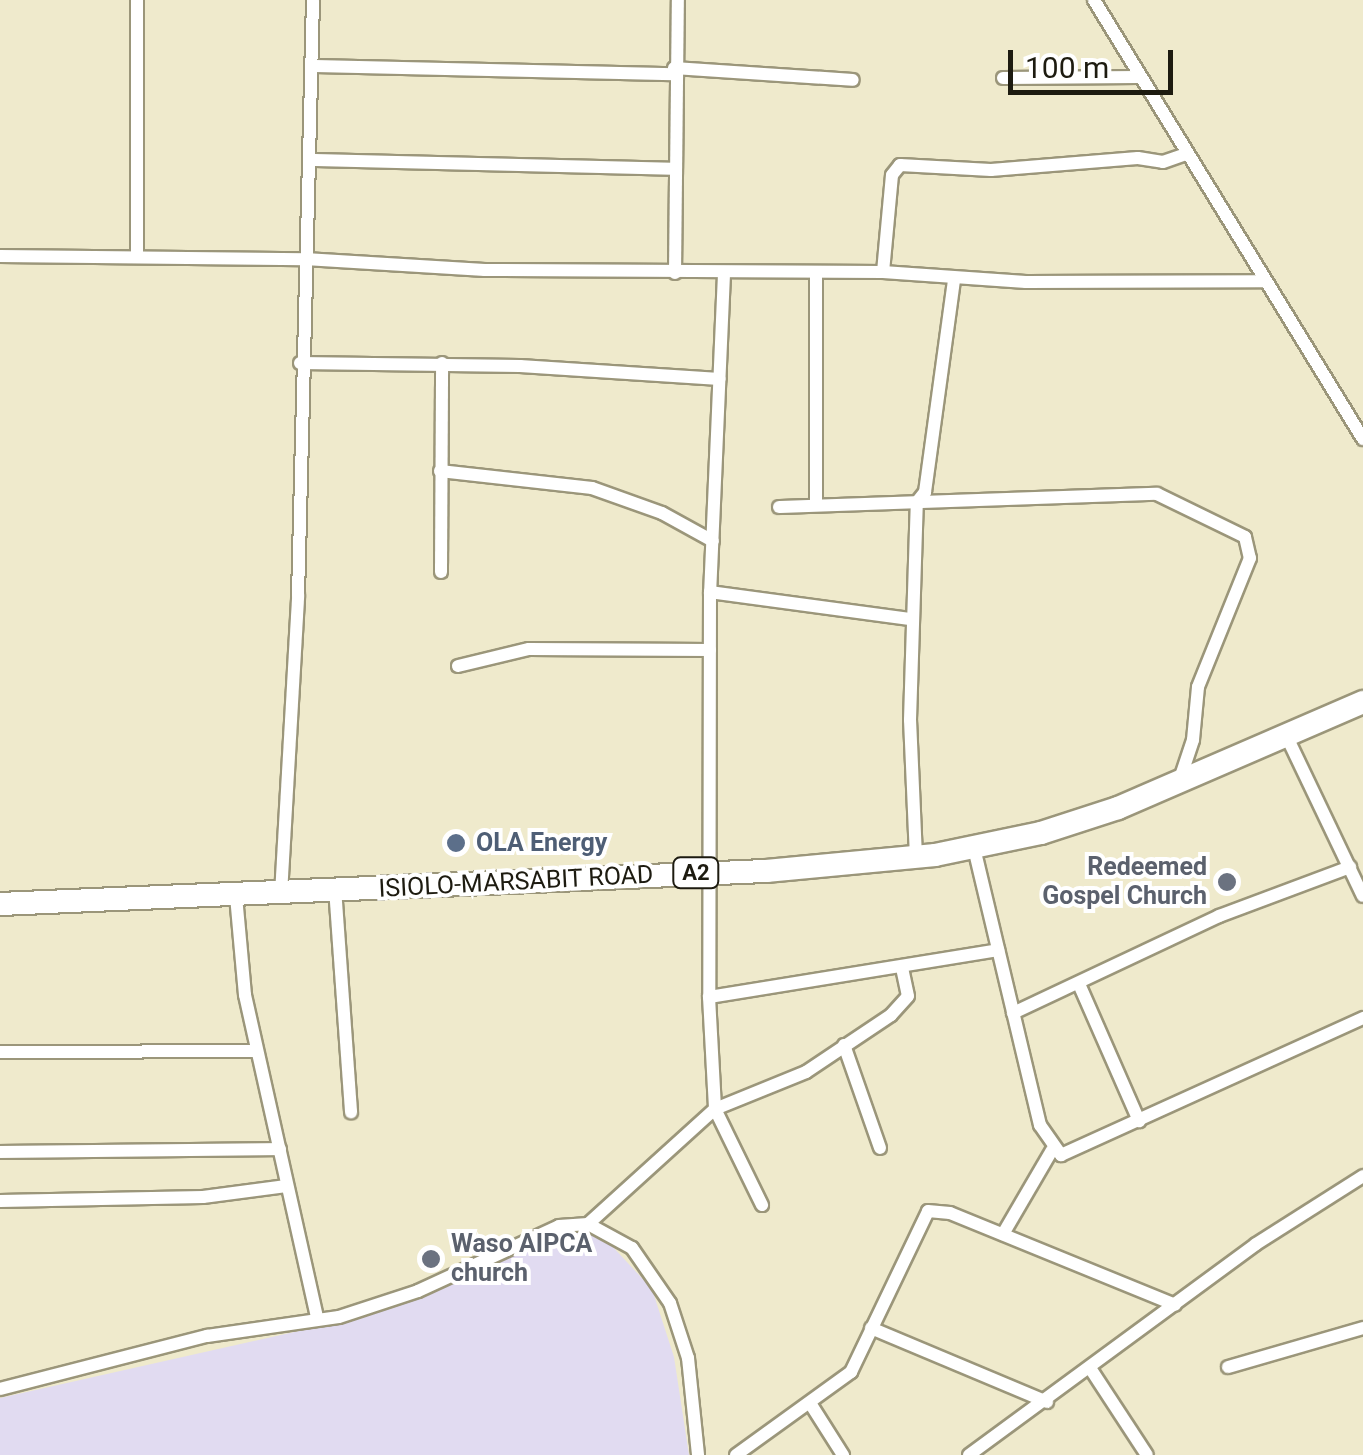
<!DOCTYPE html>
<html>
<head>
<meta charset="utf-8">
<style>
  body { margin:0 }
  #map { position:relative; width:1363px; height:1455px; overflow:hidden; background:#efeacc; font-family:Roboto,sans-serif }
  div>[style] { position:absolute }
  .education>* { inset:0; background:#e1dbf1 }
  .roads { filter:drop-shadow(2px 0 #9b967a) drop-shadow(-2px 0 #9b967a) drop-shadow(0 2px #9b967a) drop-shadow(0 -2px #9b967a) }
  .street>* { height:12px; margin:-6px; padding:0 6px; transform-origin:6px; border-radius:6px; background:#fff }
  .highway>* { height:22px; margin:-11px; padding:0 11px; transform-origin:11px; border-radius:11px; background:#fff }
  .dots>* { width:28px; height:28px; translate:-50% -50%; box-sizing:border-box; border:5px solid #fff; border-radius:50% }
  span { translate:-50% -50%; white-space:nowrap; text-align:center; line-height:1.15; -webkit-text-stroke:8px #fff; paint-order:stroke }
  .shield-label span { padding:2px 8px; background:#fff; border:2px solid; border-radius:8px; -webkit-text-stroke-width:0 }
  .shield-label { font-size:22px; color:#1d1b10; font-weight:700 }
  .service-label { font-size:25px; color:#4e5e75; font-weight:700 }
  .left { translate:0 -50%; text-align:left }
  .worship-label { font-size:25px; color:#5b616d; font-weight:700 }
  .right { translate:-100% -50%; text-align:right }
  .street-label { font-size:25px; color:#1d1b10 }
  .scale { position:absolute; left:1008px; top:50px; width:165px; height:45px; box-sizing:border-box; border:5px solid #1d1b10; border-top:0; padding-left:12px; font-size:30px; line-height:35px; white-space:nowrap; color:#1d1b10; -webkit-text-stroke:8px #fff; paint-order:stroke }
</style>
</head>
<body>
<div id="map">
  <div class="education">
    <i style="clip-path:polygon(587px 1219px,652px 1289px,674px 1357px,689px 1455px,0 1455px,0 1398px,370px 1315px,545px 1225px)"></i>
  </div>
  <div class="roads">
    <div class="street">
      <i style="left:1094px;top:0;width:515px;rotate:58.5deg"></i>
      <i style="left:315px;top:66px;width:359px;rotate:1.3deg"></i>
      <i style="left:674px;top:68px;width:179px;rotate:3.8deg"></i>
      <i style="left:1003px;top:78px;width:136px;rotate:-0.4deg"></i>
      <i style="left:311px;top:160px;width:365px;rotate:1.4deg"></i>
      <i style="left:0;top:256px;width:305px;rotate:0.6deg"></i>
      <i style="left:305px;top:259px;width:180px;rotate:3.5deg"></i>
      <i style="left:485px;top:270px;width:398px;rotate:0.3deg"></i>
      <i style="left:883px;top:272px;width:143px;rotate:4deg"></i>
      <i style="left:1026px;top:282px;width:237px;rotate:-0.2deg"></i>
      <i style="left:137px;top:256px;width:256px;rotate:-90deg"></i>
      <i style="left:883px;top:272px;width:97px;rotate:-84.7deg"></i>
      <i style="left:892px;top:175px;width:13px;rotate:-51deg"></i>
      <i style="left:900px;top:165px;width:91px;rotate:3.1deg"></i>
      <i style="left:991px;top:170px;width:147px;rotate:-4.7deg"></i>
      <i style="left:1138px;top:158px;width:25px;rotate:9deg"></i>
      <i style="left:1163px;top:162px;width:24px;rotate:-19deg"></i>
      <i style="left:675px;top:273px;width:273px;rotate:-89.4deg"></i>
      <i style="left:816px;top:273px;width:229px;rotate:90deg"></i>
      <i style="left:724px;top:274px;width:318px;rotate:92.5deg"></i>
      <i style="left:710px;top:592px;width:405px;rotate:90.1deg"></i>
      <i style="left:709px;top:997px;width:112px;rotate:86.9deg"></i>
      <i style="left:715px;top:1109px;width:107px;rotate:63.9deg"></i>
      <i style="left:300px;top:363px;width:220px;rotate:0.8deg"></i>
      <i style="left:520px;top:366px;width:200px;rotate:3.7deg"></i>
      <i style="left:440px;top:471px;width:153px;rotate:6.4deg"></i>
      <i style="left:592px;top:488px;width:74px;rotate:19.7deg"></i>
      <i style="left:662px;top:513px;width:58px;rotate:28.8deg"></i>
      <i style="left:779px;top:507px;width:378px;rotate:-2deg"></i>
      <i style="left:1157px;top:494px;width:98px;rotate:26deg"></i>
      <i style="left:1245px;top:537px;width:22px;rotate:77deg"></i>
      <i style="left:1250px;top:558px;width:139px;rotate:112deg"></i>
      <i style="left:1198px;top:687px;width:53px;rotate:95.4deg"></i>
      <i style="left:1193px;top:740px;width:44px;rotate:108.4deg"></i>
      <i style="left:441px;top:572px;width:209px;rotate:-89.7deg"></i>
      <i style="left:710px;top:592px;width:203px;rotate:7.7deg"></i>
      <i style="left:458px;top:666px;width:73px;rotate:-13.5deg"></i>
      <i style="left:529px;top:649px;width:181px;rotate:0.3deg"></i>
      <i style="left:1287px;top:737px;width:176px;rotate:64.5deg"></i>
      <i style="left:974px;top:848px;width:285px;rotate:76.6deg"></i>
      <i style="left:1040px;top:1125px;width:37px;rotate:55deg"></i>
      <i style="left:1061px;top:1155px;width:332px;rotate:-24.4deg"></i>
      <i style="left:916px;top:857px;width:137px;rotate:-92.5deg"></i>
      <i style="left:910px;top:720px;width:218px;rotate:-88.2deg"></i>
      <i style="left:917px;top:502px;width:13px;rotate:-51deg"></i>
      <i style="left:925px;top:492px;width:215px;rotate:-82.2deg"></i>
      <i style="left:335px;top:888px;width:225px;rotate:85.9deg"></i>
      <i style="left:281px;top:894px;width:298px;rotate:-86.7deg"></i>
      <i style="left:298px;top:596px;width:596px;rotate:-88.56deg"></i>
      <i style="left:236px;top:896px;width:99px;rotate:84.8deg"></i>
      <i style="left:245px;top:995px;width:331px;rotate:77.4deg"></i>
      <i style="left:1079px;top:984px;width:150px;rotate:66.3deg"></i>
      <i style="left:709px;top:997px;width:293px;rotate:-9.2deg"></i>
      <i style="left:1013px;top:1013px;width:228px;rotate:-25.2deg"></i>
      <i style="left:1219px;top:916px;width:140px;rotate:-20.5deg"></i>
      <i style="left:844px;top:1045px;width:109px;rotate:70.7deg"></i>
      <i style="left:0;top:1052px;width:257px;rotate:-0.2deg"></i>
      <i style="left:0;top:1152px;width:280px;rotate:-0.6deg"></i>
      <i style="left:0;top:1201px;width:203px;rotate:-1.1deg"></i>
      <i style="left:203px;top:1197px;width:84px;rotate:-7.5deg"></i>
      <i style="left:588px;top:1224px;width:171px;rotate:-42.2deg"></i>
      <i style="left:715px;top:1109px;width:98px;rotate:-22.1deg"></i>
      <i style="left:806px;top:1072px;width:102px;rotate:-33.8deg"></i>
      <i style="left:891px;top:1015px;width:25px;rotate:-48deg"></i>
      <i style="left:908px;top:996px;width:29px;rotate:-102deg"></i>
      <i style="left:1003px;top:1234px;width:97px;rotate:-59.7deg"></i>
      <i style="left:871px;top:1328px;width:191px;rotate:22.8deg"></i>
      <i style="left:1228px;top:1367px;width:141px;rotate:-16.1deg"></i>
      <i style="left:1092px;top:1371px;width:100px;rotate:56.8deg"></i>
      <i style="left:0;top:1389px;width:214px;rotate:-14.4deg"></i>
      <i style="left:207px;top:1336px;width:133px;rotate:-8.2deg"></i>
      <i style="left:339px;top:1317px;width:83px;rotate:-18.2deg"></i>
      <i style="left:418px;top:1291px;width:155px;rotate:-24.7deg"></i>
      <i style="left:559px;top:1226px;width:29px;rotate:-4deg"></i>
      <i style="left:588px;top:1224px;width:50px;rotate:28.6deg"></i>
      <i style="left:632px;top:1248px;width:67px;rotate:55.4deg"></i>
      <i style="left:670px;top:1303px;width:58px;rotate:71.9deg"></i>
      <i style="left:688px;top:1358px;width:98px;rotate:84.1deg"></i>
      <i style="left:810px;top:1403px;width:62px;rotate:57.6deg"></i>
      <i style="left:736px;top:1455px;width:142px;rotate:-35.8deg"></i>
      <i style="left:851px;top:1372px;width:178px;rotate:-64.4deg"></i>
      <i style="left:928px;top:1211px;width:22px;rotate:5deg"></i>
      <i style="left:950px;top:1213px;width:243px;rotate:22.2deg"></i>
      <i style="left:969px;top:1455px;width:356px;rotate:-36.3deg"></i>
      <i style="left:1256px;top:1244px;width:127px;rotate:-32.4deg"></i>
    </div>
    <div class="highway">
      <i style="left:0;top:904px;width:767px;rotate:-2.47deg"></i>
      <i style="left:766px;top:871px;width:170px;rotate:-5.4deg"></i>
      <i style="left:935px;top:855px;width:108px;rotate:-11.7deg"></i>
      <i style="left:1041px;top:833px;width:81px;rotate:-18deg"></i>
      <i style="left:1118px;top:808px;width:267px;rotate:-23.4deg"></i>
    </div>
  </div>
  <div class="dots">
    <i style="left:456px;top:843px;background:#5c6f8a"></i>
    <i style="left:1227px;top:882px;background:#6b7280"></i>
    <i style="left:431px;top:1259px;background:#6b7280"></i>
  </div>
  <div class="shield-label">
    <span style="left:696px;top:873px">A2</span>
  </div>
  <div class="service-label">
    <span class="left" style="left:476px;top:843px">OLA Energy</span>
  </div>
  <div class="worship-label">
    <span class="right" style="left:1207px;top:882px">Redeemed<br>Gospel Church</span>
    <span class="left" style="left:451px;top:1259px">Waso AIPCA<br>church</span>
  </div>
  <div class="street-label">
    <span style="left:516px;top:882px;rotate:-3deg">ISIOLO-MARSABIT ROAD</span>
  </div>
  <div class="scale">100 m</div>
</div>
</body>
</html>
